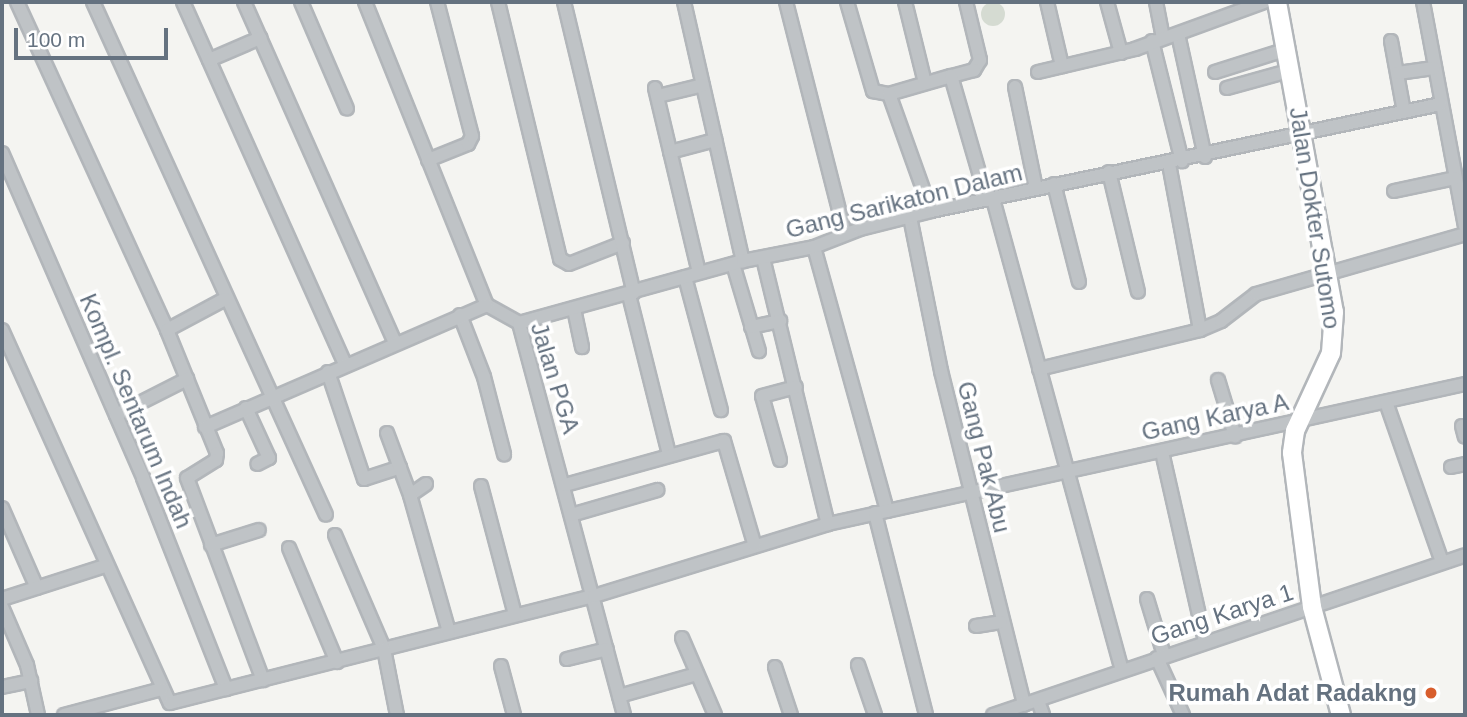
<!DOCTYPE html>
<html>
<head>
<meta charset="utf-8">
<style>
  body { margin:0 }
  #map { position:relative; width:1467px; height:717px; overflow:hidden; background:#f4f4f1; font-family:Arial,sans-serif }
  div>[style] { position:absolute }
  .green>* { inset:0; background:#d5dbd2 }
  .round { border-radius:50% }
  .roads { filter:drop-shadow(2px 0 #b2b6ba) drop-shadow(-2px 0 #b2b6ba) drop-shadow(0 2px #b2b6ba) drop-shadow(0 -2px #b2b6ba) }
  .street>* { height:12px; margin:-6px; padding:0 6px; transform-origin:6px; border-radius:6px; background:#bfc3c6 }
  .secondary>* { height:18px; margin:-9px; padding:0 9px; transform-origin:9px; border-radius:9px; background:#fff }
  .dots>* { width:19px; height:19px; translate:-50% -50%; box-sizing:border-box; border:4px solid #fff; border-radius:50% }
  span { translate:-50% -50%; white-space:nowrap; text-align:center; line-height:1.15; -webkit-text-stroke:7px #fff; paint-order:stroke }
  .street-label { font-size:24px; color:#657280 }
  .poi-label { font-size:24px; color:#657280; font-weight:700 }
  .right { translate:-100% -50%; text-align:right }
  .frame { position:absolute; inset:0; border:4px solid #657280; pointer-events:none }
  .scale { position:absolute; left:14px; top:28px; width:154px; height:32px; box-sizing:border-box; border:4px solid #657280; border-top:0; padding-left:9px; font-size:21px; line-height:24px; white-space:nowrap; color:#657280; -webkit-text-stroke:5px #fff; paint-order:stroke }
</style>
</head>
<body>
<div id="map">
  <div class="green">
    <i class="round" style="left:981px;top:2px;width:24px;height:24px"></i>
  </div>
  <div class="roads">
    <div class="street">
      <i style="left:17px;top:2px;width:361px;rotate:65.4deg"></i>
      <i style="left:167px;top:330px;width:133px;rotate:67.9deg"></i>
      <i style="left:217px;top:453px;width:7px;rotate:98deg"></i>
      <i style="left:216px;top:460px;width:34px;rotate:148deg"></i>
      <i style="left:187px;top:478px;width:216px;rotate:69.4deg"></i>
      <i style="left:93px;top:2px;width:563px;rotate:65.57deg"></i>
      <i style="left:183px;top:2px;width:397px;rotate:65.9deg"></i>
      <i style="left:244px;top:2px;width:373px;rotate:66.1deg"></i>
      <i style="left:301px;top:2px;width:116px;rotate:66.7deg"></i>
      <i style="left:365px;top:2px;width:327px;rotate:68.1deg"></i>
      <i style="left:487px;top:305px;width:37px;rotate:29deg"></i>
      <i style="left:519px;top:323px;width:406px;rotate:75deg"></i>
      <i style="left:498px;top:2px;width:264px;rotate:76.4deg"></i>
      <i style="left:560px;top:259px;width:10px;rotate:29deg"></i>
      <i style="left:569px;top:264px;width:58px;rotate:-21.3deg"></i>
      <i style="left:564px;top:2px;width:299px;rotate:76.5deg"></i>
      <i style="left:684px;top:2px;width:266px;rotate:77.2deg"></i>
      <i style="left:786px;top:2px;width:239px;rotate:75.7deg"></i>
      <i style="left:847px;top:2px;width:93px;rotate:73.7deg"></i>
      <i style="left:873px;top:91px;width:16px;rotate:11deg"></i>
      <i style="left:889px;top:94px;width:65px;rotate:-16.2deg"></i>
      <i style="left:905px;top:2px;width:83px;rotate:76.1deg"></i>
      <i style="left:966px;top:2px;width:60px;rotate:76.4deg"></i>
      <i style="left:980px;top:60px;width:12px;rotate:121deg"></i>
      <i style="left:974px;top:70px;width:24px;rotate:165deg"></i>
      <i style="left:951px;top:76px;width:129px;rotate:73.8deg"></i>
      <i style="left:1047px;top:2px;width:66px;rotate:76.8deg"></i>
      <i style="left:1107px;top:2px;width:53px;rotate:74.6deg"></i>
      <i style="left:1156px;top:2px;width:36px;rotate:79deg"></i>
      <i style="left:1423px;top:2px;width:228px;rotate:79.4deg"></i>
      <i style="left:1178px;top:34px;width:126px;rotate:77.6deg"></i>
      <i style="left:1152px;top:41px;width:124px;rotate:76deg"></i>
      <i style="left:1391px;top:41px;width:72px;rotate:79.6deg"></i>
      <i style="left:209px;top:60px;width:56px;rotate:-23.3deg"></i>
      <i style="left:1038px;top:72px;width:100px;rotate:-13.3deg"></i>
      <i style="left:1135px;top:49px;width:137px;rotate:-20deg"></i>
      <i style="left:1215px;top:72px;width:77px;rotate:-17.5deg"></i>
      <i style="left:1398px;top:73px;width:36px;rotate:-8deg"></i>
      <i style="left:1015px;top:87px;width:103px;rotate:78.3deg"></i>
      <i style="left:655px;top:88px;width:189px;rotate:76.6deg"></i>
      <i style="left:1227px;top:88px;width:67px;rotate:-15.5deg"></i>
      <i style="left:889px;top:94px;width:124px;rotate:70.3deg"></i>
      <i style="left:658px;top:96px;width:46px;rotate:-13.7deg"></i>
      <i style="left:670px;top:152px;width:47px;rotate:-14.9deg"></i>
      <i style="left:2px;top:153px;width:354px;rotate:66.5deg"></i>
      <i style="left:143px;top:478px;width:227px;rotate:68.5deg"></i>
      <i style="left:428px;top:160px;width:43px;rotate:-21.8deg"></i>
      <i style="left:468px;top:144px;width:9px;rotate:-63deg"></i>
      <i style="left:472px;top:136px;width:138px;rotate:-104.6deg"></i>
      <i style="left:1169px;top:164px;width:169px;rotate:79.4deg"></i>
      <i style="left:1109px;top:172px;width:123px;rotate:76.4deg"></i>
      <i style="left:1054px;top:184px;width:101px;rotate:75.7deg"></i>
      <i style="left:1394px;top:191px;width:62px;rotate:-12deg"></i>
      <i style="left:993px;top:199px;width:488px;rotate:74.7deg"></i>
      <i style="left:910px;top:217px;width:157px;rotate:78.6deg"></i>
      <i style="left:941px;top:371px;width:344px;rotate:76deg"></i>
      <i style="left:814px;top:247px;width:274px;rotate:74.5deg"></i>
      <i style="left:763px;top:258px;width:274px;rotate:76.3deg"></i>
      <i style="left:733px;top:264px;width:91px;rotate:73.4deg"></i>
      <i style="left:685px;top:277px;width:138px;rotate:74.9deg"></i>
      <i style="left:629px;top:295px;width:164px;rotate:75.9deg"></i>
      <i style="left:574px;top:309px;width:39px;rotate:78deg"></i>
      <i style="left:460px;top:315px;width:66px;rotate:68.8deg"></i>
      <i style="left:484px;top:377px;width:80px;rotate:75.4deg"></i>
      <i style="left:519px;top:323px;width:232px;rotate:-15.5deg"></i>
      <i style="left:743px;top:261px;width:72px;rotate:-11.2deg"></i>
      <i style="left:814px;top:247px;width:49px;rotate:-21.4deg"></i>
      <i style="left:860px;top:229px;width:73px;rotate:-14.2deg"></i>
      <i style="left:931px;top:211px;width:521px;rotate:-11.85deg"></i>
      <i style="left:751px;top:327px;width:30px;rotate:-12deg"></i>
      <i style="left:2px;top:330px;width:409px;rotate:65.8deg"></i>
      <i style="left:170px;top:703px;width:437px;rotate:-14.2deg"></i>
      <i style="left:594px;top:596px;width:245px;rotate:-17.1deg"></i>
      <i style="left:828px;top:524px;width:652px;rotate:-12.4deg"></i>
      <i style="left:167px;top:330px;width:66px;rotate:-28.1deg"></i>
      <i style="left:1039px;top:369px;width:166px;rotate:-13.6deg"></i>
      <i style="left:1200px;top:330px;width:23px;rotate:-23deg"></i>
      <i style="left:1221px;top:321px;width:44px;rotate:-37.6deg"></i>
      <i style="left:1256px;top:294px;width:217px;rotate:-16deg"></i>
      <i style="left:328px;top:372px;width:113px;rotate:71.4deg"></i>
      <i style="left:364px;top:479px;width:38px;rotate:-18deg"></i>
      <i style="left:1218px;top:380px;width:59px;rotate:73.1deg"></i>
      <i style="left:1386px;top:402px;width:170px;rotate:70.7deg"></i>
      <i style="left:246px;top:408px;width:55px;rotate:65.3deg"></i>
      <i style="left:269px;top:458px;width:13px;rotate:153deg"></i>
      <i style="left:116px;top:415px;width:80px;rotate:-26.9deg"></i>
      <i style="left:1462px;top:426px;width:11px;rotate:75deg"></i>
      <i style="left:205px;top:427px;width:307px;rotate:-23.4deg"></i>
      <i style="left:387px;top:433px;width:66px;rotate:69.6deg"></i>
      <i style="left:1162px;top:452px;width:194px;rotate:77.2deg"></i>
      <i style="left:780px;top:460px;width:66px;rotate:-105.7deg"></i>
      <i style="left:762px;top:396px;width:35px;rotate:-15deg"></i>
      <i style="left:1451px;top:467px;width:14px;rotate:-12deg"></i>
      <i style="left:426px;top:484px;width:19px;rotate:145deg"></i>
      <i style="left:410px;top:495px;width:142px;rotate:74.1deg"></i>
      <i style="left:565px;top:485px;width:165px;rotate:-15.5deg"></i>
      <i style="left:724px;top:441px;width:109px;rotate:73.6deg"></i>
      <i style="left:481px;top:486px;width:133px;rotate:75.2deg"></i>
      <i style="left:2px;top:508px;width:87px;rotate:66.4deg"></i>
      <i style="left:875px;top:513px;width:208px;rotate:75.8deg"></i>
      <i style="left:571px;top:515px;width:90px;rotate:-16.2deg"></i>
      <i style="left:335px;top:535px;width:124px;rotate:66.7deg"></i>
      <i style="left:384px;top:649px;width:67px;rotate:78.9deg"></i>
      <i style="left:211px;top:545px;width:50px;rotate:-17.4deg"></i>
      <i style="left:289px;top:548px;width:124px;rotate:67.2deg"></i>
      <i style="left:2px;top:599px;width:108px;rotate:-17.8deg"></i>
      <i style="left:1147px;top:599px;width:59px;rotate:73.1deg"></i>
      <i style="left:2px;top:607px;width:63px;rotate:66.7deg"></i>
      <i style="left:27px;top:665px;width:51px;rotate:77.6deg"></i>
      <i style="left:976px;top:626px;width:25px;rotate:-9deg"></i>
      <i style="left:682px;top:638px;width:84px;rotate:66.8deg"></i>
      <i style="left:1157px;top:658px;width:63px;rotate:65.5deg"></i>
      <i style="left:567px;top:659px;width:41px;rotate:-14deg"></i>
      <i style="left:858px;top:665px;width:53px;rotate:71.2deg"></i>
      <i style="left:501px;top:666px;width:51px;rotate:75.1deg"></i>
      <i style="left:775px;top:667px;width:51px;rotate:71.6deg"></i>
      <i style="left:2px;top:687px;width:30px;rotate:-12deg"></i>
      <i style="left:619px;top:696px;width:81px;rotate:-15.8deg"></i>
      <i style="left:1038px;top:701px;width:15px;rotate:70deg"></i>
      <i style="left:64px;top:715px;width:101px;rotate:-14.9deg"></i>
      <i style="left:993px;top:715px;width:498px;rotate:-18.7deg"></i>
    </div>
    <div class="secondary">
      <i style="left:1277px;top:2px;width:315px;rotate:79.6deg"></i>
      <i style="left:1334px;top:312px;width:41px;rotate:94.2deg"></i>
      <i style="left:1331px;top:353px;width:86px;rotate:114.8deg"></i>
      <i style="left:1295px;top:431px;width:22px;rotate:98deg"></i>
      <i style="left:1292px;top:453px;width:155px;rotate:82.6deg"></i>
      <i style="left:1312px;top:607px;width:112px;rotate:75deg"></i>
    </div>
  </div>
  <div class="dots">
    <i style="left:1431px;top:693px;background:#d85e2d"></i>
  </div>
  <div class="street-label">
    <span style="left:904px;top:201px;rotate:-14deg">Gang Sarikaton Dalam</span>
    <span style="left:1315px;top:218px;rotate:81deg">Jalan Dokter Sutomo</span>
    <span style="left:555px;top:378px;rotate:73deg">Jalan PGA</span>
    <span style="left:136px;top:411px;rotate:67deg">Kompl. Sentarum Indah</span>
    <span style="left:1215px;top:417px;rotate:-12deg">Gang Karya A</span>
    <span style="left:984px;top:457px;rotate:76deg">Gang Pak Abu</span>
    <span style="left:1222px;top:614px;rotate:-18deg">Gang Karya 1</span>
  </div>
  <div class="poi-label">
    <span class="right" style="left:1417px;top:693px">Rumah Adat Radakng</span>
  </div>
  <div class="frame"></div>
  <div class="scale">100 m</div>
</div>
</body>
</html>
